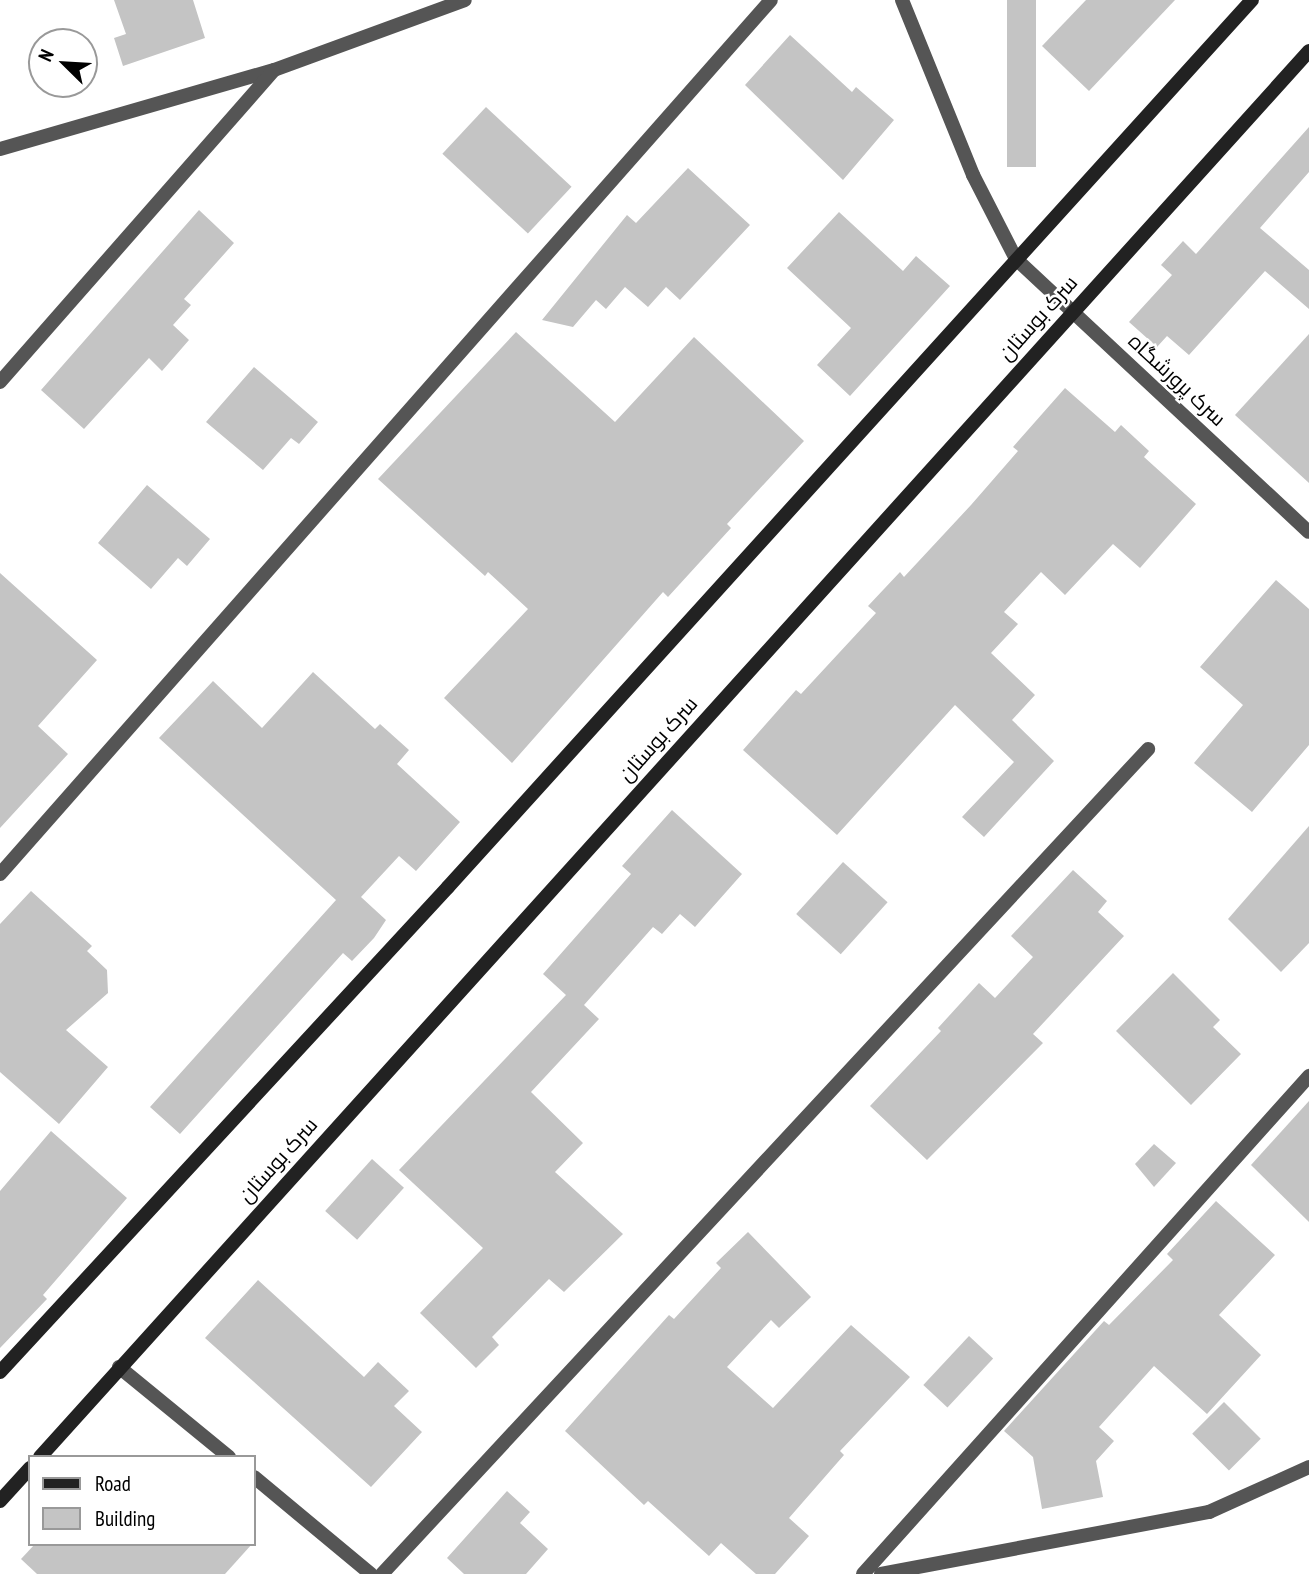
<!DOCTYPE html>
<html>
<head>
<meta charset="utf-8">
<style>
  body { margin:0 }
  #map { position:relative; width:1309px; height:1574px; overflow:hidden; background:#fff; font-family:"PT Sans Narrow",Cairo,sans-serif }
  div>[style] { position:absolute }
  .building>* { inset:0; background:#c4c4c4; transform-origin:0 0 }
  .street>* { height:14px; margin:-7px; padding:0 7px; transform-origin:7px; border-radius:7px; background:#555 }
  .secondary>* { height:14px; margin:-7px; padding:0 7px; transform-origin:7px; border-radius:7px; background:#222 }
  span { translate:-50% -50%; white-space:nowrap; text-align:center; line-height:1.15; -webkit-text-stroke:5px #fff; paint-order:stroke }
  .street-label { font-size:21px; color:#000 }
  .legend { position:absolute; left:28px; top:1455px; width:228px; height:91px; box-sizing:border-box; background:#fff; border:2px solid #999; margin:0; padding:9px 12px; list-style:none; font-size:21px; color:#000 }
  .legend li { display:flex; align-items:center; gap:14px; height:35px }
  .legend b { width:35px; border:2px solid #999 }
  .north { position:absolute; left:28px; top:28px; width:70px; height:70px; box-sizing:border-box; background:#fff; border:2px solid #999; border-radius:50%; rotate:294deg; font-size:19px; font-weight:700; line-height:28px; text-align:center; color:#000 }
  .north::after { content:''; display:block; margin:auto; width:24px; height:32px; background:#000; clip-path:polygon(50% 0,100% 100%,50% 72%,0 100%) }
</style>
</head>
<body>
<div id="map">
  <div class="building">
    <i style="clip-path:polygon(114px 0,193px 0,205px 38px,123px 66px,114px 38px,126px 34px)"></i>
    <i style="left:1007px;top:0;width:29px;height:167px"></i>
    <i style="clip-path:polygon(1086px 0,1175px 0,1089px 91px,1042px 46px)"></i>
    <i style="clip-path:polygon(790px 35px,852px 92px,856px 87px,894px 120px,843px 180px,745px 85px)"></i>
    <i style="left:486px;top:107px;width:117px;height:64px;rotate:43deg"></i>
    <i style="clip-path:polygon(1309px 127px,1309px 172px,1260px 228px,1309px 270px,1309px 309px,1265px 271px,1189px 355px,1167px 336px,1157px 347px,1129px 322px,1172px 275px,1161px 265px,1183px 241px,1196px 254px)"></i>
    <i style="clip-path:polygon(688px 168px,750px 225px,680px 300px,666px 287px,648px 307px,625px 287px,606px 309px,596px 300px,573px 327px,542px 320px,627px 215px,636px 223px)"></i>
    <i style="clip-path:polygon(199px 210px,234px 243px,184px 299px,191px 305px,173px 325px,189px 340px,162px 371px,149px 358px,84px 429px,41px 390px)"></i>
    <i style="clip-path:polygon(839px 212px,903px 271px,916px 256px,950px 286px,850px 396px,817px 365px,851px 328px,787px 268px)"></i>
    <i style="clip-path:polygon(516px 332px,615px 422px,694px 337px,804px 441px,727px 524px,731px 528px,668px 597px,663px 592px,512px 763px,444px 698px,528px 609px,488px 572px,485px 576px,378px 479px)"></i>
    <i style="clip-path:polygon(1309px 334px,1309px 483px,1235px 415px)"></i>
    <i style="clip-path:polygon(254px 367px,318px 422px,299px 444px,291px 438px,263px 470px,206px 422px)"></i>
    <i style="clip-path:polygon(1065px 388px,1115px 432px,1121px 425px,1149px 451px,1144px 457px,1196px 504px,1140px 568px,1113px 544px,1065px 595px,1041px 572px,1004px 612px,1018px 624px,991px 653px,1035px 695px,1012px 720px,1054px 761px,984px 837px,962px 817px,1014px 762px,955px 705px,837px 835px,743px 750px,796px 690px,801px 694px,876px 613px,868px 606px,900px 572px,904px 577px,971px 505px,1018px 451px,1013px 447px)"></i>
    <i style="clip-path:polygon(147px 485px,210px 539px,187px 566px,178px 558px,151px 589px,98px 543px)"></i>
    <i style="clip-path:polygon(0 573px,97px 660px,38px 726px,68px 754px,0 828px)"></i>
    <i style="clip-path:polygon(1276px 580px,1309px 609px,1309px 745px,1252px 812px,1194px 763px,1243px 705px,1200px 667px)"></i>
    <i style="clip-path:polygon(313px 672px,375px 729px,380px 724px,409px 750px,397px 764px,460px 822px,416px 871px,399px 856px,361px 897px,386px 920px,374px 938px,352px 961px,343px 953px,180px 1134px,150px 1107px,336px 900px,159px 738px,213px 681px,262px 728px)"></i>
    <i style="clip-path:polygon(672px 810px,742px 874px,695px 927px,680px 914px,662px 934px,653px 927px,584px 1005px,599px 1019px,531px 1092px,583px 1143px,555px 1172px,623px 1234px,564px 1292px,549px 1279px,492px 1337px,499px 1345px,476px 1368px,420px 1313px,483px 1248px,399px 1170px,566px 995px,543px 974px,631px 874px,622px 866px)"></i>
    <i style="clip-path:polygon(1309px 826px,1309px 943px,1281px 972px,1228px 919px)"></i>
    <i style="left:843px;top:862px;width:60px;height:70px;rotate:42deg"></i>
    <i style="clip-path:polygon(1073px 870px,1107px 901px,1098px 912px,1124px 936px,1033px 1034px,1043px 1043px,927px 1160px,870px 1106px,941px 1031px,938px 1028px,979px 983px,995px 998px,1033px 957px,1011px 936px)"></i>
    <i style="clip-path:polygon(31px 891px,92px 946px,87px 951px,107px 970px,108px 993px,66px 1030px,108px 1067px,59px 1124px,0 1072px,0 924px)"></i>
    <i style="clip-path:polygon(1173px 973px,1220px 1020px,1213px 1027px,1241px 1054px,1191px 1105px,1116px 1031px)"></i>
    <i style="clip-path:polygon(1309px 1101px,1309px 1222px,1251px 1165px)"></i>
    <i style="clip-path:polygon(51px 1131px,127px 1198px,43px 1295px,47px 1299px,0 1348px,0 1191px)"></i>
    <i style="clip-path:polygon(1154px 1144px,1176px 1163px,1154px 1187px,1135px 1164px)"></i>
    <i style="left:372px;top:1159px;width:43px;height:70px;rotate:42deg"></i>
    <i style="clip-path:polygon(1216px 1201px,1275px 1255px,1219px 1315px,1261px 1355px,1207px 1414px,1154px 1366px,1099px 1427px,1114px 1441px,1096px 1461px,1103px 1497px,1042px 1509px,1033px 1457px,1004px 1431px,1104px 1321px,1109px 1325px,1173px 1260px,1167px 1254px)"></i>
    <i style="clip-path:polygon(748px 1232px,811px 1297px,779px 1328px,771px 1320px,727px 1367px,773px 1408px,851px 1325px,910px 1377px,840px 1451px,844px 1455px,789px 1518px,809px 1536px,775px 1574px,756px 1574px,721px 1543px,709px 1556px,648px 1501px,644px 1505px,565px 1431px,669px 1315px,674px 1319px,721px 1268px,716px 1263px)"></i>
    <i style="clip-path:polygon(258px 1280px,364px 1377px,378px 1362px,409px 1391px,394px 1406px,422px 1432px,371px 1487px,205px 1338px)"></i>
    <i style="left:969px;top:1336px;width:33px;height:67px;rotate:43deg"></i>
    <i style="left:1224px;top:1402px;width:52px;height:45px;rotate:45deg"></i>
    <i style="clip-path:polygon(507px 1491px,530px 1512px,520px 1523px,548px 1549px,526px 1574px,464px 1574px,447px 1558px)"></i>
    <i style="clip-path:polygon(35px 1544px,252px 1544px,225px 1574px,37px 1574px,21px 1559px)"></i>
  </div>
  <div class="street">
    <i style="left:902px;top:0;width:189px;rotate:67.9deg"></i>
    <i style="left:973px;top:175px;width:94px;rotate:62.9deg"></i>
    <i style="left:1016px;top:259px;width:400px;rotate:43deg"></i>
    <i style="left:0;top:149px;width:285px;rotate:-16.1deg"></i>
    <i style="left:274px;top:70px;width:203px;rotate:-20.1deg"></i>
    <i style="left:0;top:382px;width:414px;rotate:-48.7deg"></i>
    <i style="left:0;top:874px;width:1165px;rotate:-48.58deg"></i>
    <i style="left:119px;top:1367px;width:142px;rotate:39.3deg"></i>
    <i style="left:254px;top:1477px;width:152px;rotate:39.7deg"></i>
    <i style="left:382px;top:1574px;width:1126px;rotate:-47.12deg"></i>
    <i style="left:863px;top:1574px;width:669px;rotate:-48.15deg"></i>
    <i style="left:881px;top:1574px;width:334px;rotate:-10.7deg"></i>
    <i style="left:1209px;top:1512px;width:110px;rotate:-24.2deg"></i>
  </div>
  <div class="secondary">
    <i style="left:0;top:1372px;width:660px;rotate:-47.27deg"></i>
    <i style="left:448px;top:887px;width:1197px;rotate:-47.81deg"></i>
    <i style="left:40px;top:1457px;width:1894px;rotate:-47.93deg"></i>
    <i style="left:0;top:1501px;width:45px;rotate:-47.7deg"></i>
  </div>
  <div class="street-label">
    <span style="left:1038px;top:318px;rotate:-48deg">سرک بوستان</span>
    <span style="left:1177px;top:380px;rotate:43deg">سرک پرورشگاه</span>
    <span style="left:658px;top:739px;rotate:-48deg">سرک بوستان</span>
    <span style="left:278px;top:1160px;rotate:-48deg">سرک بوستان</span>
  </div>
  <ul class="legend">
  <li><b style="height:9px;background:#222"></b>Road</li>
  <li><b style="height:19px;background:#c4c4c4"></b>Building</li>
  </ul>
  <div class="north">N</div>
</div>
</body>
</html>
